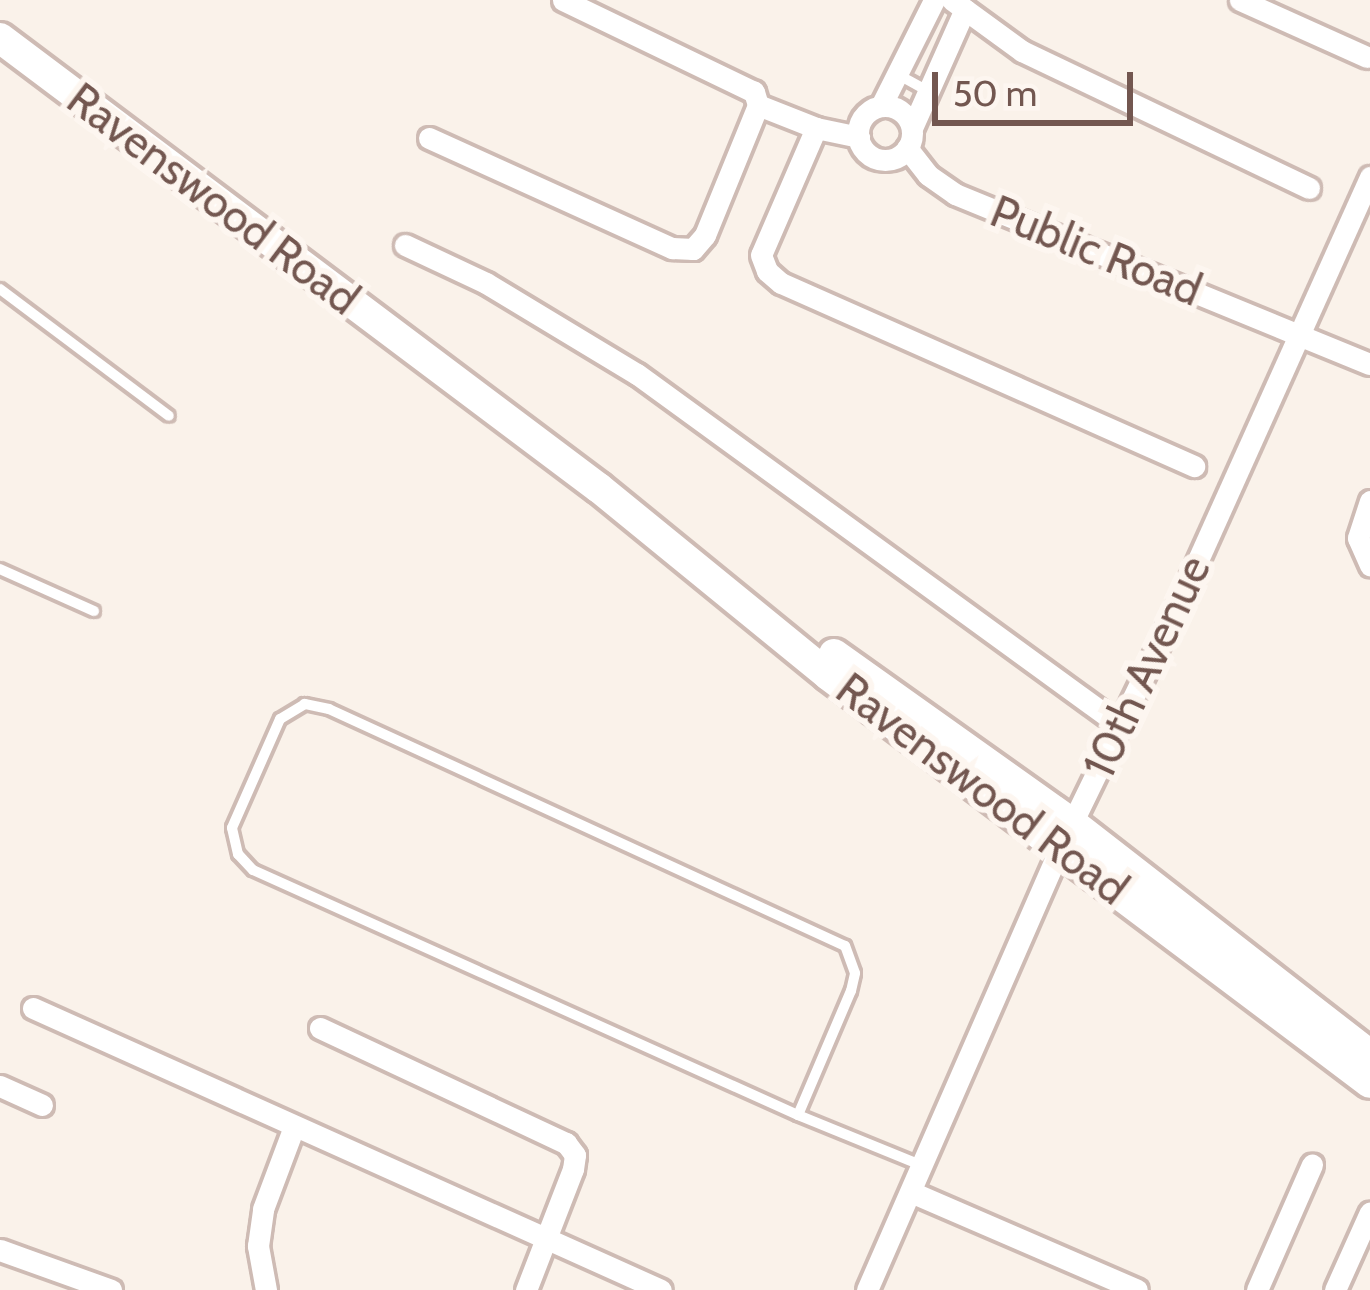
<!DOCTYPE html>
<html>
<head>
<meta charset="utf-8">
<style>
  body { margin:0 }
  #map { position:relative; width:1370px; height:1290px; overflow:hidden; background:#faf2ea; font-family:Cabin,sans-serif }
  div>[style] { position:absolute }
  .roads { filter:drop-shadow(3px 0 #cebbb4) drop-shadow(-3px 0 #cebbb4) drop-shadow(0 3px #cebbb4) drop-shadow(0 -3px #cebbb4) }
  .lane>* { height:10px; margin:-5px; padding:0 5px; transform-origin:5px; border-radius:5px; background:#fff }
  .street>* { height:21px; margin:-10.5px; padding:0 10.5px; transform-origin:10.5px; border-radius:10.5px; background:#fff }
  .street>.ring { margin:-10.5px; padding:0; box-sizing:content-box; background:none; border:21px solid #fff; border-radius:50% }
  .secondary>* { height:30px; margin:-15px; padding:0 15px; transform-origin:15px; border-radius:15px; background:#fff }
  span { translate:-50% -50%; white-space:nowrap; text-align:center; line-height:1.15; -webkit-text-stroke:12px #fdf6f0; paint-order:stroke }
  .street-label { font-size:45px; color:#735750 }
  .scale { position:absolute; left:932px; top:72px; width:201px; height:54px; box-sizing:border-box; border:6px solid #735750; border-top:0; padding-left:15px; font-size:36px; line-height:42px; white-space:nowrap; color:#735750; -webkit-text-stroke:9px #fdf6f0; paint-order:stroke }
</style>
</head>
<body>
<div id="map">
  <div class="roads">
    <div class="lane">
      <i style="left:897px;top:74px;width:35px;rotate:29deg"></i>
      <i style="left:0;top:289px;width:211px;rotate:36.9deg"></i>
      <i style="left:0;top:569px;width:103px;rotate:24.1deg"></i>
      <i style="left:798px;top:1115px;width:135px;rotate:-66.9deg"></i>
      <i style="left:851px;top:991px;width:18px;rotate:-77deg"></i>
      <i style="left:855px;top:973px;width:29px;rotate:-110deg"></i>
      <i style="left:845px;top:946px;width:568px;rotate:-155.33deg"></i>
      <i style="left:329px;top:709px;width:25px;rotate:-168deg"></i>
      <i style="left:305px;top:704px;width:29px;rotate:149deg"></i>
      <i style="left:280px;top:719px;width:119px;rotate:113.8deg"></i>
      <i style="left:232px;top:828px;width:27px;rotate:77deg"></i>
      <i style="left:238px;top:854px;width:22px;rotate:47deg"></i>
      <i style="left:253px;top:870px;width:598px;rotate:24.21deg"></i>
      <i style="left:798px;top:1115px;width:135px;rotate:22.2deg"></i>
    </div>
    <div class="street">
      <i style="left:952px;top:0;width:87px;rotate:36.1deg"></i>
      <i style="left:1022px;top:51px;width:318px;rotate:25.5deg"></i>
      <i style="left:1240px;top:0;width:139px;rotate:24.2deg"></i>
      <i style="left:758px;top:105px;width:62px;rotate:21.6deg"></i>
      <i style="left:816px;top:128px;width:44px;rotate:11.8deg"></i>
      <i style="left:881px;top:106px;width:119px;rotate:-63.4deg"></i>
      <i class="ring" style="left:858px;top:106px;width:33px;height:33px"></i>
      <i style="left:816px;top:128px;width:138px;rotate:113.4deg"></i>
      <i style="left:761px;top:255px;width:17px;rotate:69deg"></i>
      <i style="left:767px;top:271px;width:18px;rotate:41deg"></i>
      <i style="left:781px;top:283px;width:452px;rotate:23.9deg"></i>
      <i style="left:912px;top:128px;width:130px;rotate:-66deg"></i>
      <i style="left:429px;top:138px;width:267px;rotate:24.4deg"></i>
      <i style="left:672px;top:248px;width:21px;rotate:3deg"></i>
      <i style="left:693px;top:249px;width:18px;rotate:-49deg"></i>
      <i style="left:705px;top:235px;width:140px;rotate:-67.8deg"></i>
      <i style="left:758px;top:105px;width:14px;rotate:-107deg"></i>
      <i style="left:754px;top:92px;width:212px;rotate:-154.3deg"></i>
      <i style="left:907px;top:148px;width:34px;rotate:52deg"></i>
      <i style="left:928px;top:175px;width:33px;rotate:35deg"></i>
      <i style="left:955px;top:194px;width:448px;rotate:22.3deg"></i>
      <i style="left:405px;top:245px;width:89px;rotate:25.1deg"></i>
      <i style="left:486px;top:283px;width:176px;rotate:31.1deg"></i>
      <i style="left:637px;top:374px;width:598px;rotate:36.03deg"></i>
      <i style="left:1370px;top:501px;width:39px;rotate:108deg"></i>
      <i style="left:1358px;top:538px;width:30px;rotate:66deg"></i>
      <i style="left:33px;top:1008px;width:688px;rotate:24.18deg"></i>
      <i style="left:320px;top:1028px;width:272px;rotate:25.1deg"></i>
      <i style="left:566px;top:1143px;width:15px;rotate:53deg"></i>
      <i style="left:575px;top:1155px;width:14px;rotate:98deg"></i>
      <i style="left:573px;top:1169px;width:130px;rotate:111.2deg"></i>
      <i style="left:0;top:1086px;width:46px;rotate:24.3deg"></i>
      <i style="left:911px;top:1192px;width:246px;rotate:23.4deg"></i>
      <i style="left:0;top:1250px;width:118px;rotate:19.8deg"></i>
      <i style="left:266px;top:1290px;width:45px;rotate:-100.3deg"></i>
      <i style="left:258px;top:1246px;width:37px;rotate:-82deg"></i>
      <i style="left:263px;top:1209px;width:85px;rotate:-69.4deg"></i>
      <i style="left:867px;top:1290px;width:485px;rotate:-66.4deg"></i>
      <i style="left:1061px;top:846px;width:261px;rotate:-64.1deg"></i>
      <i style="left:1175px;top:611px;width:476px;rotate:-65.8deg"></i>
      <i style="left:1257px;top:1290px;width:137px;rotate:-66.3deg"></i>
      <i style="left:1335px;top:1290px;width:85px;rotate:-65.8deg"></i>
    </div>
    <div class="secondary">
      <i style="left:0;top:38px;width:749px;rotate:36.92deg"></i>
      <i style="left:599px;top:488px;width:296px;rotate:39.2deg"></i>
      <i style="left:828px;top:675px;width:678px;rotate:36.97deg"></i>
      <i style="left:834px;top:654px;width:292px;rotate:35.4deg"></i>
      <i style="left:1072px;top:823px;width:378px;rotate:37.9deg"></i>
    </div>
  </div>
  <div class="street-label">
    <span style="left:213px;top:199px;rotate:37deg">Ravenswood Road</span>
    <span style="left:1096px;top:251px;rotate:22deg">Public Road</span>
    <span style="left:1147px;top:667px;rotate:-65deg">10th Avenue</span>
    <span style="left:982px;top:789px;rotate:37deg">Ravenswood Road</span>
  </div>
  <div class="scale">50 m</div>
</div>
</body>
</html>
